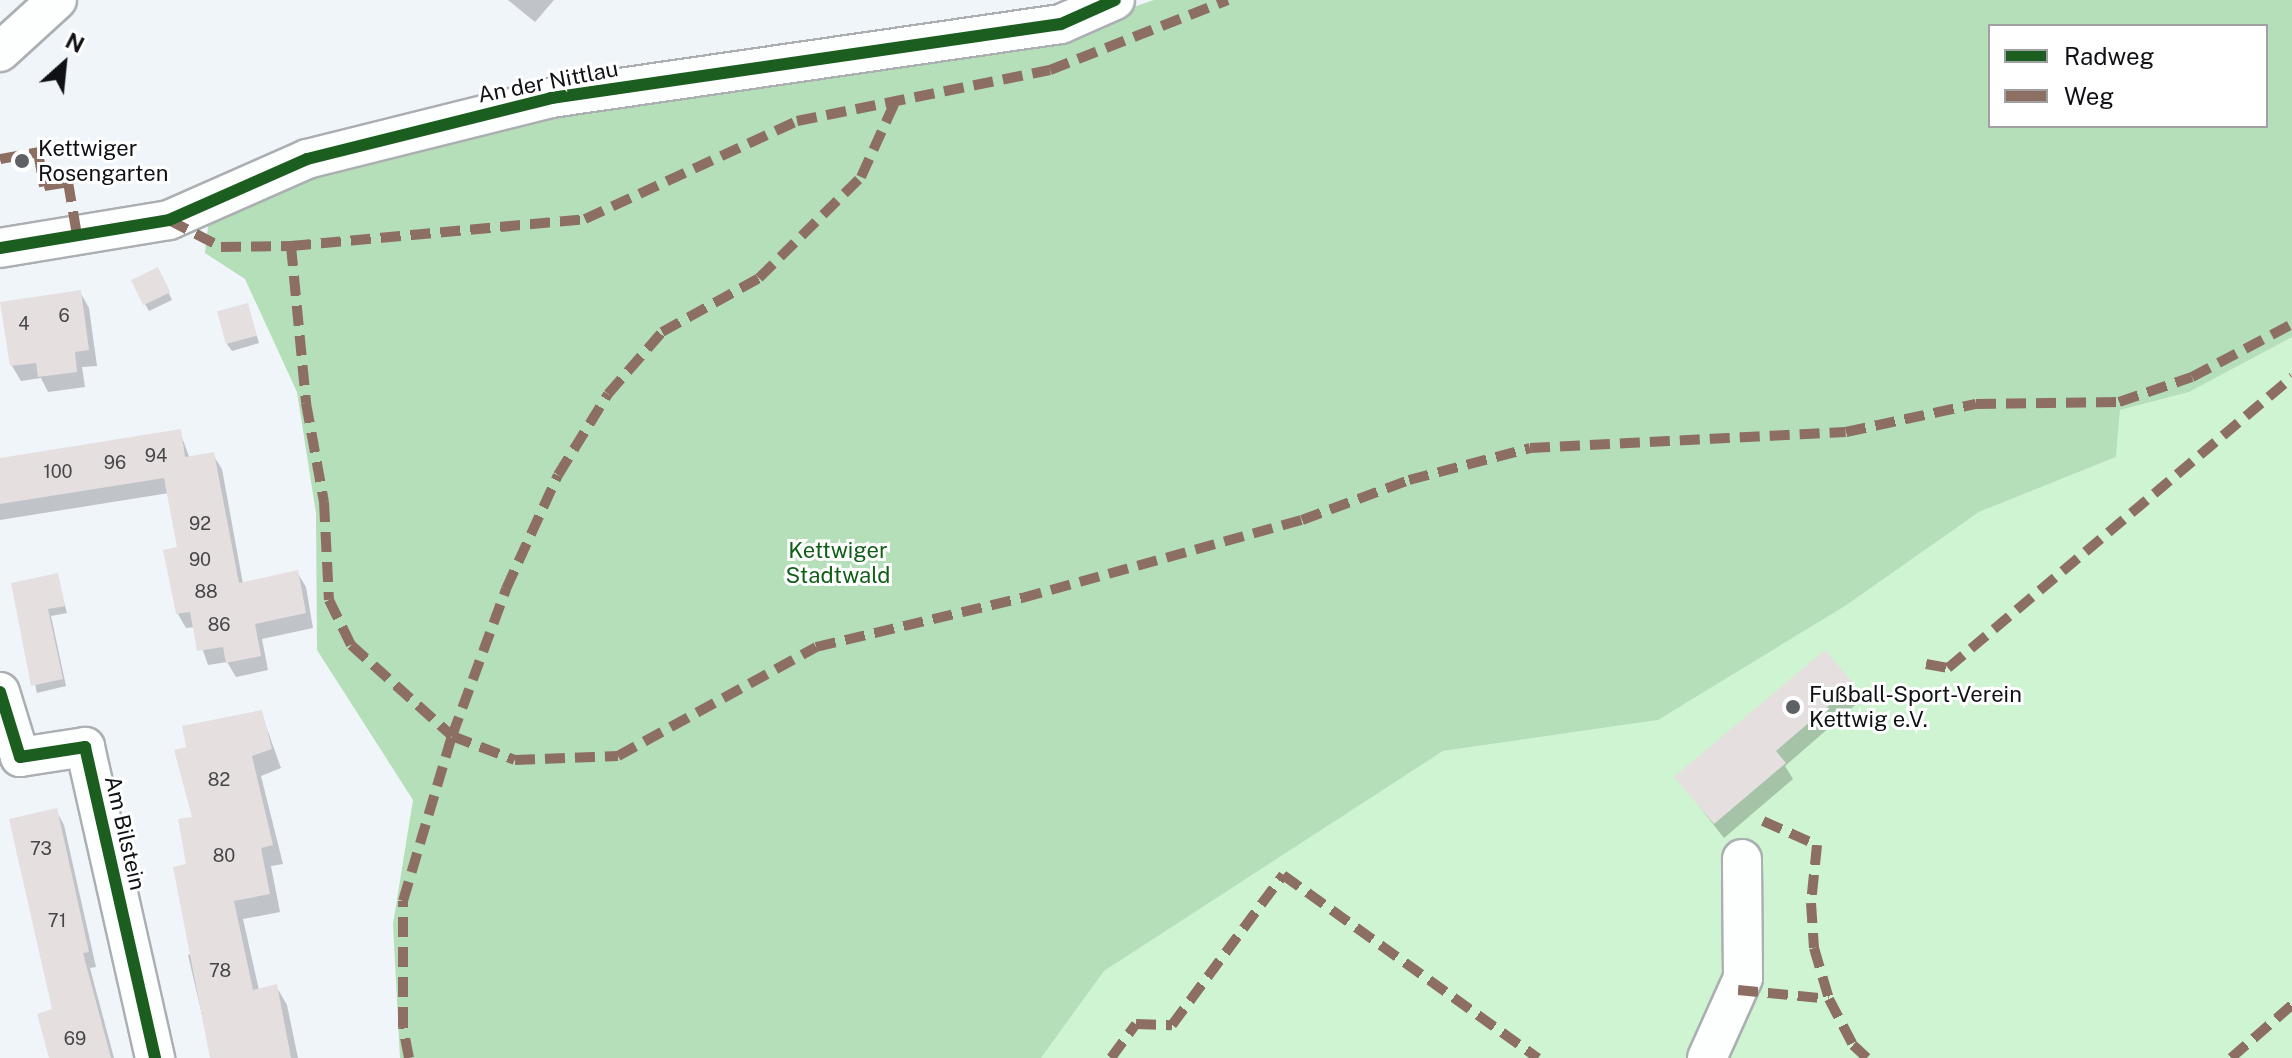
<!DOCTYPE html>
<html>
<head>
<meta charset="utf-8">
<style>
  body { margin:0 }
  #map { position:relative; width:2292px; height:1058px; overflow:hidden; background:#f0f5fa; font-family:"Public Sans",sans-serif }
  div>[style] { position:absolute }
  .green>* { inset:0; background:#cef4d1 }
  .forest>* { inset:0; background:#b4dfb8 }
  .shadow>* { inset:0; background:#0003 }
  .building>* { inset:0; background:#e5dfdf; transform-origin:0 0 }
  .roads { filter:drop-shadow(2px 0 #abafb2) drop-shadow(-2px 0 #abafb2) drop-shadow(0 2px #abafb2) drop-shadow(0 -2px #abafb2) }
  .minor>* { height:38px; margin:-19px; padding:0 19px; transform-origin:19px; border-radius:19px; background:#fdfefe }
  .quiet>* { height:10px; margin-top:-5px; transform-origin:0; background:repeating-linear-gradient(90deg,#8d6e63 0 20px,transparent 0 30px) }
  .cycleway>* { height:12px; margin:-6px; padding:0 6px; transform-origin:6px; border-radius:6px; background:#1b5e20 }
  .dots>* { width:22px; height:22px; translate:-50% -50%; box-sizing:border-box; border:4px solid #fff; border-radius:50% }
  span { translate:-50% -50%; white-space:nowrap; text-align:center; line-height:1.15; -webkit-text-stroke:6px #fff; paint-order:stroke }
  .number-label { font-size:18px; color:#464648 }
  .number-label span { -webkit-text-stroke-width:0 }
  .street-label { font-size:22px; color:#0f1115 }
  .poi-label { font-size:22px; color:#0f1115 }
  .left { translate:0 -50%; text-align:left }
  .park-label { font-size:22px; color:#105e17 }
  .legend { position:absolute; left:1988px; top:24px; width:280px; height:104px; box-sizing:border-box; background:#fff; border:2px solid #9fa0a1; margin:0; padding:10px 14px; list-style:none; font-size:24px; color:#0f1115 }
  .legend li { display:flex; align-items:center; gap:16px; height:40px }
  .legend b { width:40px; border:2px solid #9fa0a1 }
  .north { position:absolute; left:24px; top:24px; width:80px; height:80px; -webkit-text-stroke:6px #fff; paint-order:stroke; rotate:27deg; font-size:22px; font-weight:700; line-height:32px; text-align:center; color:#0f1115 }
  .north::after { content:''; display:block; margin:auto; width:28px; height:36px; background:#0f1115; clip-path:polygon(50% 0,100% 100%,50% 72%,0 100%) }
</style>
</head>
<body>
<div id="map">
  <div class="green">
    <i style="clip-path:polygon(2292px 337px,2292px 1058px,1041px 1058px,1104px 971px,1443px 751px,1658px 720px,1845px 606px,1979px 512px,2116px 457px,2120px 410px,2189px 392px)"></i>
  </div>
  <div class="forest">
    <i style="clip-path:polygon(evenodd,1154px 0,2292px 0,2292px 337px,2189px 392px,2120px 410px,2116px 457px,1979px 512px,1845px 606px,1658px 720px,1443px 751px,1104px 971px,1041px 1058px,400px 1058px,393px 924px,413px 800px,317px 650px,316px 513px,297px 392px,245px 279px,205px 253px,209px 218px,321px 168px,570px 109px,1017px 46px,1154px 0,1990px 26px,2266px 26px,2266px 126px,1990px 126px,1990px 26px)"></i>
  </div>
  <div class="shadow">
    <i style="clip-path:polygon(508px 0,554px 0,535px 22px)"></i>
    <i style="clip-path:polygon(161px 277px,172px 300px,149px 311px,145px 304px)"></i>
    <i style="clip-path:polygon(80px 292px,89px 308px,97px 366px,82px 367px,85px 387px,48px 392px,41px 378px,21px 381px,12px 366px)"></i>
    <i style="clip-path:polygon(247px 305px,259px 343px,232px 351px,227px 344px)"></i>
    <i style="clip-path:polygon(180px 432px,190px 459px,213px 455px,222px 469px,243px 584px,297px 572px,306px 587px,313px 628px,262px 639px,268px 670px,236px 677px,227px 662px,208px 665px,195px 627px,186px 628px,178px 614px,180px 549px,169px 493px,0 520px,0 460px)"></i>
    <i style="clip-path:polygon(57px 576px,67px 613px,51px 616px,66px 686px,37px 693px,13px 584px)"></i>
    <i style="clip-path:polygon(1852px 685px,1861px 700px,1785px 766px,1793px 779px,1724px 838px,1677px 778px)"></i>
    <i style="clip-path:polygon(261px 712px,281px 768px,261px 776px,283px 864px,271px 866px,280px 912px,243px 919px,259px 990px,276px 986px,287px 1005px,298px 1058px,212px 1058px,188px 955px,195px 953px,188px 865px,194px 819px,188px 748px)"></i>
    <i style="clip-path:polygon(56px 810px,64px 825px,96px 967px,90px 968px,114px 1058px,51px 1058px,63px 1052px)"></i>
  </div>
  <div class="building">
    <i style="left:158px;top:267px;width:28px;height:30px;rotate:64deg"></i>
    <i style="clip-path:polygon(81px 290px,89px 350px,75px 352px,77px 372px,38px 377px,36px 363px,10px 366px,0 302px)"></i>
    <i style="left:248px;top:303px;width:34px;height:32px;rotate:75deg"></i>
    <i style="clip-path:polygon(181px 429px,185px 457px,214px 452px,239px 583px,298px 570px,306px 613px,255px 624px,261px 656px,226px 663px,223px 647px,197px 651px,190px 612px,176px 614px,163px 550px,177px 547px,164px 478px,0 504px,0 458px)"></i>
    <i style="clip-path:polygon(58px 573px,65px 606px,48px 609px,63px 679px,31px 686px,11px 583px)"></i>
    <i style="clip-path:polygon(1825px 650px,1854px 684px,1776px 751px,1786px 763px,1714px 824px,1674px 777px)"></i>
    <i style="clip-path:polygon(262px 710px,272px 749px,252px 756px,273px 845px,261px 848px,270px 894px,234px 901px,253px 990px,277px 984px,291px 1058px,210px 1058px,173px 867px,186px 864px,178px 819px,192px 817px,174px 750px,186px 747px,182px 726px)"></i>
    <i style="clip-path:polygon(57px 808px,89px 952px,83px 953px,111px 1058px,49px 1058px,37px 1014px,52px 1009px,9px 819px)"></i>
  </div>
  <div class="roads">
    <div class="minor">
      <i style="left:0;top:52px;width:77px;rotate:-42.4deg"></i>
      <i style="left:0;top:248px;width:171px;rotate:-9.4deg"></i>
      <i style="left:169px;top:220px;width:151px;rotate:-23.8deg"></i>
      <i style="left:307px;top:159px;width:252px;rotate:-14deg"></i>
      <i style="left:551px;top:98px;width:515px;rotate:-8.26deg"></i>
      <i style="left:1061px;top:24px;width:59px;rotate:-24deg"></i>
      <i style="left:0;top:692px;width:68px;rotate:72.9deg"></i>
      <i style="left:20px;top:757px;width:66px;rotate:-8.7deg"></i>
      <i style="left:85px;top:747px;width:319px;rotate:77.3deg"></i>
      <i style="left:1707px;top:1058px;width:88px;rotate:-65.8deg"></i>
      <i style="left:1743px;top:978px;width:119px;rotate:-90.5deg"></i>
    </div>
  </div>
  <div class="quiet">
    <i style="left:0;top:159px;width:39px;rotate:-10deg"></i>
    <i style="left:38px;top:152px;width:35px;rotate:80deg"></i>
    <i style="left:44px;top:186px;width:24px;rotate:-9deg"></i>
    <i style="left:68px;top:182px;width:54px;rotate:80.4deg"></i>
    <i style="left:169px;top:220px;width:59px;rotate:27.4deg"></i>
    <i style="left:221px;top:247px;width:70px;rotate:-0.8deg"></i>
    <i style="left:291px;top:246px;width:158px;rotate:84.5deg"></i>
    <i style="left:306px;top:403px;width:101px;rotate:79.7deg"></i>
    <i style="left:324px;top:502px;width:98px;rotate:87.1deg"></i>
    <i style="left:329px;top:600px;width:50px;rotate:63.9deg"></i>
    <i style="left:351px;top:645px;width:136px;rotate:42deg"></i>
    <i style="left:452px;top:736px;width:67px;rotate:20.9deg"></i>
    <i style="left:515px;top:760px;width:103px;rotate:-2.2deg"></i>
    <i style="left:618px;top:756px;width:226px;rotate:-28.8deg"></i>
    <i style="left:816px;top:647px;width:212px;rotate:-13.4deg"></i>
    <i style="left:1022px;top:598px;width:291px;rotate:-15.6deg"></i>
    <i style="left:1302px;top:520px;width:114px;rotate:-20.5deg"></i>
    <i style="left:1409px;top:480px;width:125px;rotate:-14.8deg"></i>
    <i style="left:1530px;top:448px;width:316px;rotate:-2.9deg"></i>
    <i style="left:1846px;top:432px;width:133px;rotate:-12.2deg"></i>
    <i style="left:1976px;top:404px;width:143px;rotate:-0.8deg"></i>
    <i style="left:2119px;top:402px;width:77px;rotate:-18.9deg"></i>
    <i style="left:2192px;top:377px;width:113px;rotate:-27.9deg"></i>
    <i style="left:291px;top:246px;width:295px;rotate:-5.2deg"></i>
    <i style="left:585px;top:219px;width:234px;rotate:-24.8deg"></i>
    <i style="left:797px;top:121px;width:258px;rotate:-11.4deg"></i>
    <i style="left:1050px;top:70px;width:191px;rotate:-21.5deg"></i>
    <i style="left:1926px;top:664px;width:22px;rotate:10deg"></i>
    <i style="left:1948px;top:668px;width:451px;rotate:-40.2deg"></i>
    <i style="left:1763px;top:821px;width:59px;rotate:24deg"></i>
    <i style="left:1817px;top:845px;width:58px;rotate:95.9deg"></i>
    <i style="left:1811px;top:903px;width:45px;rotate:86.2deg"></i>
    <i style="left:1814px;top:948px;width:53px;rotate:73.6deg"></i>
    <i style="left:1829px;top:999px;width:52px;rotate:62.4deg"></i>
    <i style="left:1853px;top:1045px;width:19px;rotate:43deg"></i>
    <i style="left:1738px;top:990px;width:91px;rotate:5.6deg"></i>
    <i style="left:409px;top:1058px;width:32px;rotate:-101deg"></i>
    <i style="left:403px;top:1027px;width:126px;rotate:-90deg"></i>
    <i style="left:403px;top:901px;width:172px;rotate:-73.5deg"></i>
    <i style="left:452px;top:736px;width:157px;rotate:-69.8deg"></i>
    <i style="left:506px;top:589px;width:125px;rotate:-65.5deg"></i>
    <i style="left:558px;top:475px;width:95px;rotate:-58.3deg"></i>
    <i style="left:608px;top:394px;width:82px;rotate:-48.9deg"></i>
    <i style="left:662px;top:332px;width:111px;rotate:-29.1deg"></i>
    <i style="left:759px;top:278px;width:144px;rotate:-44.7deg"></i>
    <i style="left:861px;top:177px;width:82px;rotate:-65.6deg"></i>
    <i style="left:1111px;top:1058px;width:42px;rotate:-53.7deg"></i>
    <i style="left:1136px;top:1024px;width:36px;rotate:2deg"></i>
    <i style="left:1172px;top:1025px;width:187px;rotate:-53.5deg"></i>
    <i style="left:1283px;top:875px;width:314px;rotate:35.7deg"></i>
    <i style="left:2231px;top:1058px;width:81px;rotate:-41deg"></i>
  </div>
  <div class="cycleway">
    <i style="left:0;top:248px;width:171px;rotate:-9.4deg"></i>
    <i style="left:169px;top:220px;width:151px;rotate:-23.8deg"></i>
    <i style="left:307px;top:159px;width:252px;rotate:-14deg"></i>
    <i style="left:551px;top:98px;width:515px;rotate:-8.26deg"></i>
    <i style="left:1061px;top:24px;width:59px;rotate:-24deg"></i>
    <i style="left:0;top:692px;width:68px;rotate:72.9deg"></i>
    <i style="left:20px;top:757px;width:66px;rotate:-8.7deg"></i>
    <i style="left:85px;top:747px;width:319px;rotate:77.3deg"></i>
  </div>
  <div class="dots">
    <i style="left:22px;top:161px;background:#5e6165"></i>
    <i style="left:1793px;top:707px;background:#5e6165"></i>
  </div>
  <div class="number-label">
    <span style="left:64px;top:316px">6</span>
    <span style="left:24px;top:324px">4</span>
    <span style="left:156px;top:456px">94</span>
    <span style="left:115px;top:463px">96</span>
    <span style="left:58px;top:472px">100</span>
    <span style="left:200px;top:524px">92</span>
    <span style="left:200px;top:560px">90</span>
    <span style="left:206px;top:592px">88</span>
    <span style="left:219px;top:625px">86</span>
    <span style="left:219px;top:780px">82</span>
    <span style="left:41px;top:849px">73</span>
    <span style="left:224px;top:856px">80</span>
    <span style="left:57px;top:921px">71</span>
    <span style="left:220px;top:971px">78</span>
    <span style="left:75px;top:1039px">69</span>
  </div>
  <div class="street-label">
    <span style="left:548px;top:82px;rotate:-11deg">An der Nittlau</span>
    <span style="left:125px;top:833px;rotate:77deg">Am Bilstein</span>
  </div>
  <div class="poi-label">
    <span class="left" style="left:38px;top:161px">Kettwiger<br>Rosengarten</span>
    <span class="left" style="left:1809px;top:707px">Fußball-Sport-Verein<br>Kettwig e.V.</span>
  </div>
  <div class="park-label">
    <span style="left:838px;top:563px">Kettwiger<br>Stadtwald</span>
  </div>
  <ul class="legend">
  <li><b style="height:10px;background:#1b5e20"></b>Radweg</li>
  <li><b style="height:10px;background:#8d6e63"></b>Weg</li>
  </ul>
  <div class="north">N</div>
</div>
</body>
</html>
